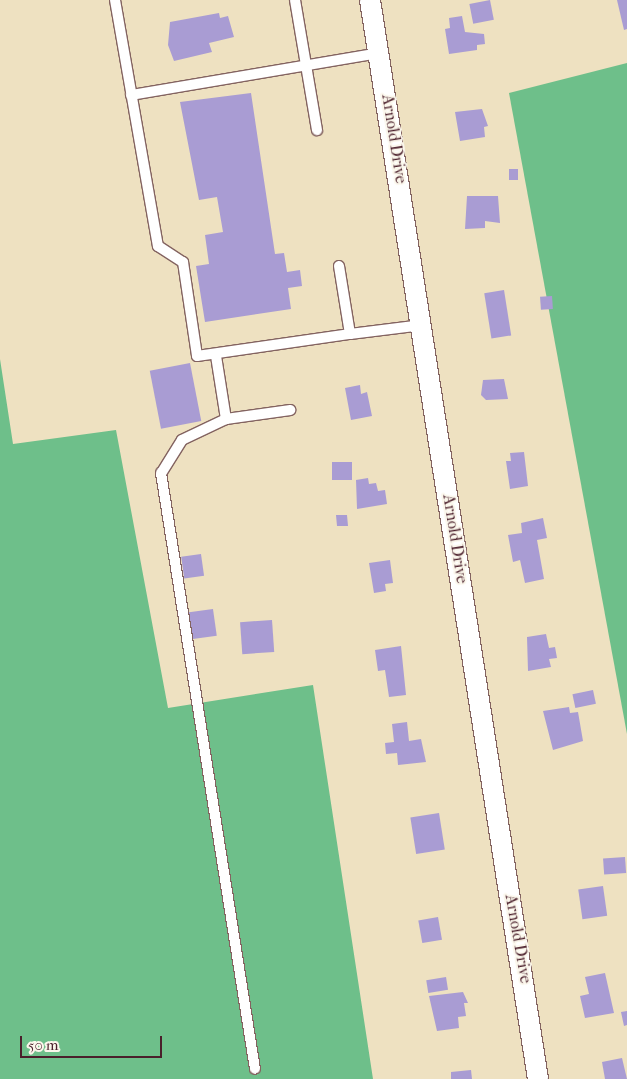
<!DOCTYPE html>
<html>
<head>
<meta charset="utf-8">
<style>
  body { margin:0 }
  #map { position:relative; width:627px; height:1079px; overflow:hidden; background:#eee1c1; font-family:"IM FELL French Canon",serif }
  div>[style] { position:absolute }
  .forest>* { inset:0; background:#6ebf8a }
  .building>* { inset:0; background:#a99cd3; transform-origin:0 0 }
  .roads { filter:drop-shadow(1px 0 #836360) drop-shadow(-1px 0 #836360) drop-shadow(0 1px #836360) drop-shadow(0 -1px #836360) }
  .service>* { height:10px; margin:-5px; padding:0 5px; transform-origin:5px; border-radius:5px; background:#fff }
  .minor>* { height:20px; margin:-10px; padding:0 10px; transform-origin:10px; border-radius:10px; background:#fff }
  span { translate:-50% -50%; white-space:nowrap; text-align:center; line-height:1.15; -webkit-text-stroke:4px #fbf7ec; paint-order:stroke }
  .street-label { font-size:16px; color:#4a1f2b }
  .scale { position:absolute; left:20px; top:1036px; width:142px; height:22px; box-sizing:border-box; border:2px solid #4a1f2b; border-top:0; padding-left:6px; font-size:15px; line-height:18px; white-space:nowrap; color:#4a1f2b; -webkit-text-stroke:4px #fbf7ec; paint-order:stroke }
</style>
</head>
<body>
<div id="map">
  <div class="forest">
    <i style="clip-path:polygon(627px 63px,627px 734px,509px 93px)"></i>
    <i style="clip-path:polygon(0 359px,13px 444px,116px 430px,168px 708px,313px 685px,373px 1079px,0 1079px)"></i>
  </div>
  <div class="building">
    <i style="left:490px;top:0;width:20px;height:21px;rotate:79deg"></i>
    <i style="clip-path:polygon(617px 0,627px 0,627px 29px,624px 30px)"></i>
    <i style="clip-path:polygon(219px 13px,220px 18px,228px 16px,234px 37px,209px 43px,212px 52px,174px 61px,168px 45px,170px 22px)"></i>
    <i style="clip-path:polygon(462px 16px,465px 32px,484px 34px,485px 44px,477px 45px,477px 50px,449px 54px,445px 29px,450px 28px,449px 18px)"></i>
    <i style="clip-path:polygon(251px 93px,275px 254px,284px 253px,287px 272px,300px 270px,302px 286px,288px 288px,291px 309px,205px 322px,196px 266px,209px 264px,205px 235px,223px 232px,217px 197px,199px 200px,180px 102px)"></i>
    <i style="clip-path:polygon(482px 109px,488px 126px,484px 127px,485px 137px,460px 141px,455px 112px)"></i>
    <i style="left:509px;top:169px;width:9px;height:11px"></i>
    <i style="clip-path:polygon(467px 196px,498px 196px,500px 223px,485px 221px,485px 228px,465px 229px)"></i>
    <i style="left:504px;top:290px;width:46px;height:20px;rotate:81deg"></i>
    <i style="left:552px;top:296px;width:13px;height:12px;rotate:86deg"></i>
    <i style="left:190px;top:363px;width:59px;height:41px;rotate:79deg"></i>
    <i style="clip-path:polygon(504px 379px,508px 399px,486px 400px,481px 395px,483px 380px)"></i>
    <i style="clip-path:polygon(360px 385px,361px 394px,367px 392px,372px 416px,351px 420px,345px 388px)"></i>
    <i style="clip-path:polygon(524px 452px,528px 486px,510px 489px,506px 461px,511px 461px,510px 453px)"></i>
    <i style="left:332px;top:462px;width:20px;height:18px"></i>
    <i style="clip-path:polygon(368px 478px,369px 484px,376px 483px,378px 491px,385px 490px,387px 504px,357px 509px,356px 480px)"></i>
    <i style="clip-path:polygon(336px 515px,347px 515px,348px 526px,337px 526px)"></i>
    <i style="clip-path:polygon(543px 518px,547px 538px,537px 540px,544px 579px,525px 583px,520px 560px,513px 562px,508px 535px,522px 533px,521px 523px)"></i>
    <i style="left:201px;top:554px;width:22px;height:20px;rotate:82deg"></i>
    <i style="clip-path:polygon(390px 560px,393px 583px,385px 584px,386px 591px,374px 593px,369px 563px)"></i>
    <i style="left:213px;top:609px;width:27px;height:26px;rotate:82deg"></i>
    <i style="left:272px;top:620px;width:32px;height:32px;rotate:86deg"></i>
    <i style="clip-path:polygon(546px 634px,549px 648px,555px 647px,557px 658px,549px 659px,551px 667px,528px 671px,527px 637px)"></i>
    <i style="clip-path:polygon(401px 646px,406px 695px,389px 697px,385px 670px,378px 671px,375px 650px)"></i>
    <i style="left:593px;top:690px;width:14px;height:21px;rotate:78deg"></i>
    <i style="clip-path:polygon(569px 707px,570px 713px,578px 712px,583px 741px,553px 750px,543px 711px)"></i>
    <i style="clip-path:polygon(407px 722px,409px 741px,421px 739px,426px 762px,398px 765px,397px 753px,386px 754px,385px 743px,394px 742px,392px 724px)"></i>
    <i style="left:439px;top:813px;width:37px;height:29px;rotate:81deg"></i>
    <i style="left:625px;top:857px;width:16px;height:22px;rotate:86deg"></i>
    <i style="left:603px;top:886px;width:30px;height:25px;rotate:82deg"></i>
    <i style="left:438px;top:917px;width:23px;height:20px;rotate:80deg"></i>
    <i style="clip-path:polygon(605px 973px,614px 1013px,585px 1018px,580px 996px,589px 994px,585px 977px)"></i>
    <i style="left:446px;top:977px;width:13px;height:20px;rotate:81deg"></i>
    <i style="clip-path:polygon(463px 992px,468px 1003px,464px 1003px,466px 1016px,458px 1017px,459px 1028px,437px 1031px,429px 996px)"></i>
    <i style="clip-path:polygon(627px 1011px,627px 1025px,624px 1026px,621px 1012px)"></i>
    <i style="clip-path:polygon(622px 1058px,627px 1079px,605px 1079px,602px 1062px)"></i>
    <i style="clip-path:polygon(471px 1070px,472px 1079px,451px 1079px,451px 1072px)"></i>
  </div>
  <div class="roads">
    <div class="service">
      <i style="left:115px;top:0;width:250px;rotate:80.1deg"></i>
      <i style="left:158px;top:246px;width:30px;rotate:33deg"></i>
      <i style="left:183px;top:262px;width:95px;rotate:81.5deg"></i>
      <i style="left:197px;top:356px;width:155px;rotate:-8.2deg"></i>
      <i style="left:295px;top:0;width:132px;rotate:80.4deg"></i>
      <i style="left:131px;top:95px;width:252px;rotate:-9.6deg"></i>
      <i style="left:339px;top:266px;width:69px;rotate:80.8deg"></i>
      <i style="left:350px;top:334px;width:73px;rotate:-7.1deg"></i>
      <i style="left:216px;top:356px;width:64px;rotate:81deg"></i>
      <i style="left:226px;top:419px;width:65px;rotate:-8deg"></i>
      <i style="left:226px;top:419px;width:49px;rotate:154.5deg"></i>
      <i style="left:182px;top:440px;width:39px;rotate:122deg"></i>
      <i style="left:161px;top:473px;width:603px;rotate:81.04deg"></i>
    </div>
    <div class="minor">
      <i style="left:370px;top:0;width:1092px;rotate:81.15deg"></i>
    </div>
  </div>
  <div class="street-label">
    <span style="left:394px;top:139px;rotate:81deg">Arnold Drive</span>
    <span style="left:455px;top:539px;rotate:81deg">Arnold Drive</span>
    <span style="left:518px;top:939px;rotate:80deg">Arnold Drive</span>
  </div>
  <div class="scale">50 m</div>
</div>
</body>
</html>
